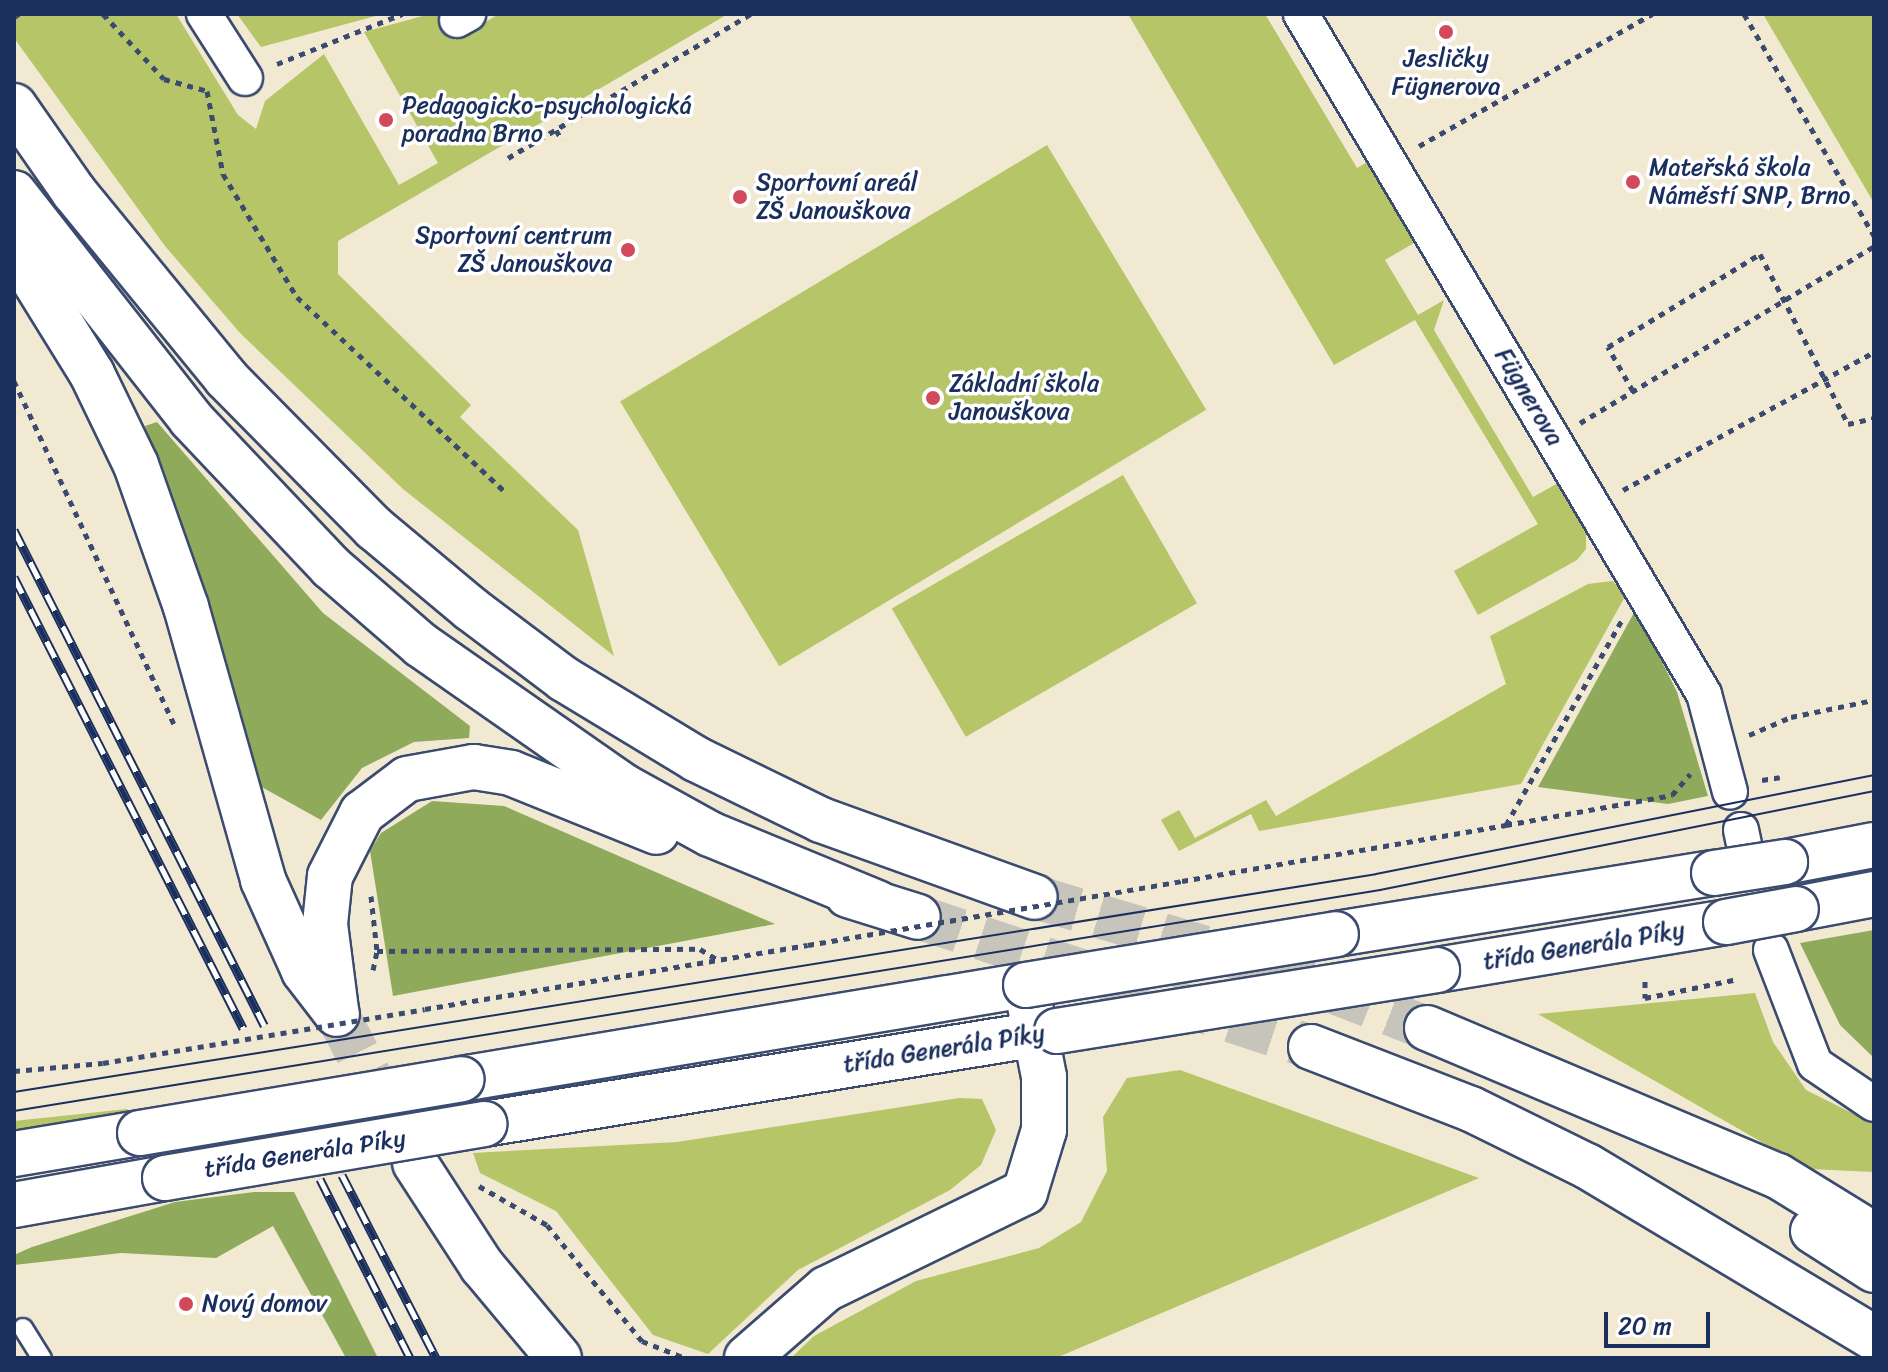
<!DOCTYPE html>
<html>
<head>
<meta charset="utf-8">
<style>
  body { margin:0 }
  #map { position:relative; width:1888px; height:1372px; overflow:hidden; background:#f2e9d2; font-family:Sriracha,sans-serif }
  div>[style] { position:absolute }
  .green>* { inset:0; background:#b5c568; transform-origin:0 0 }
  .forest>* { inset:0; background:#90aa5c }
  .highway-tunnel>* { height:44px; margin-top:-22px; transform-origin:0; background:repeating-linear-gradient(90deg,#c7c4bb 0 44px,transparent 0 66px) }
  .path>* { height:5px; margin-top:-2.5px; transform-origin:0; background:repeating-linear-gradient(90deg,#3b4b6f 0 6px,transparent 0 12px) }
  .roads { filter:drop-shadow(2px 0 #3b4b6f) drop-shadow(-2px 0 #3b4b6f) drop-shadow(0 2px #3b4b6f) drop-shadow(0 -2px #3b4b6f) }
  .lane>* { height:18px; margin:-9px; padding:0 9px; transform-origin:9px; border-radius:9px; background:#fff }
  .street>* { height:34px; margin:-17px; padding:0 17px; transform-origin:17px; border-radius:17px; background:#fff }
  .secondary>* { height:44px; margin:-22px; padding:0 22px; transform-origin:22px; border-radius:22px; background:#fff }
  .highway>* { height:44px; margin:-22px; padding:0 22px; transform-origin:22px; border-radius:22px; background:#fff }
  .tram>* { height:2px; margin:-1px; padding:0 1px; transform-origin:1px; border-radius:1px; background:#1b2f5e }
  .rail>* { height:9px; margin-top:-4.5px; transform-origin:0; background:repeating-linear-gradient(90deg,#fff 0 18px,#1b2f5e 0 36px); box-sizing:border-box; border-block:2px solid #1b2f5e }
  .path-bridge>* { height:5px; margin-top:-2.5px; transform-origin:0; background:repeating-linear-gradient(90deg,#3b4b6f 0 6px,transparent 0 12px) }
  .bridges { filter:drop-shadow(2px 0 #3b4b6f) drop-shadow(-2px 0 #3b4b6f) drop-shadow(0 2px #3b4b6f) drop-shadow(0 -2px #3b4b6f) }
  .secondary-bridge>* { height:44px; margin:-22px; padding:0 22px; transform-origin:22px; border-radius:22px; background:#fff }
  .dots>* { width:22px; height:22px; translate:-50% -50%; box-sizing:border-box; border:4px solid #fff; border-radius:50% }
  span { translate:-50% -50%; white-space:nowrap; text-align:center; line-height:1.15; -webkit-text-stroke:7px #fff; paint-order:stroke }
  .poi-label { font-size:24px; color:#1b2f5e }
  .left { translate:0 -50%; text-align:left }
  .right { translate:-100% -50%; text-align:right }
  .street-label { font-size:24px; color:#1b2f5e }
  .frame { position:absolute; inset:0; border:16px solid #1b2f5e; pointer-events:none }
  .scale { position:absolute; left:1604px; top:1312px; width:106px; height:36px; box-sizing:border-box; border:4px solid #1b2f5e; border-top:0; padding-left:10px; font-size:24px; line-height:28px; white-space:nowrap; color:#1b2f5e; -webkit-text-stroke:6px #fff; paint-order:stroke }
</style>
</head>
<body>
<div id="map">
  <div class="green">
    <i style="clip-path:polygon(14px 14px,176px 14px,238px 115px,256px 129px,265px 101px,324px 54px,399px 185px,438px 163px,364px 32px,430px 14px,440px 14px,455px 40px,499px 14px,728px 14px,338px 241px,338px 274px,471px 405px,460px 417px,578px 530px,614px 656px,403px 489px,240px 333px,165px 246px,14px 38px)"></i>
    <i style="clip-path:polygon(237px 14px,383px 14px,261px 47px)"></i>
    <i style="clip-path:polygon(1128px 14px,1265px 14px,1357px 168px,1369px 161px,1419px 240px,1385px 260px,1418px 315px,1444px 300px,1434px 330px,1533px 497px,1560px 482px,1586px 525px,1586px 549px,1577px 560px,1478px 615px,1454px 571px,1538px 524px,1415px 320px,1334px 365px)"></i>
    <i style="clip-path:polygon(1763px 14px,1874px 14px,1874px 203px)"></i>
    <i style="left:1047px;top:145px;width:309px;height:498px;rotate:59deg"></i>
    <i style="left:1123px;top:475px;width:148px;height:267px;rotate:60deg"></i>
    <i style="clip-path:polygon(1612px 581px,1627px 593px,1521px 784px,1259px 831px,1251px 814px,1179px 851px,1161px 820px,1179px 810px,1195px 838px,1266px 800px,1276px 816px,1506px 684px,1490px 636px,1588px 584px)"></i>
    <i style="clip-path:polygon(1755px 993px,1773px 1042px,1806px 1090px,1874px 1124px,1874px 1172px,1809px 1169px,1538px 1014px)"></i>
    <i style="clip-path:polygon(1180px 1070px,1479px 1178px,1056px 1358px,791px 1358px,814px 1336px,916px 1281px,1039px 1248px,1081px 1222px,1107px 1171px,1103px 1117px,1127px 1078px)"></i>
    <i style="clip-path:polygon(959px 1098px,982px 1099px,996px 1130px,981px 1165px,950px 1190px,798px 1270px,708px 1354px,653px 1335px,556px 1211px,480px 1173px,473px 1153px,677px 1142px)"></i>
    <i style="clip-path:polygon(127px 1109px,129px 1112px,14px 1130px,14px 1121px)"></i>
  </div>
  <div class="forest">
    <i style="clip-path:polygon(157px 422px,323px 613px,470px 726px,469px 738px,414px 742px,362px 768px,321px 820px,251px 781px,145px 426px)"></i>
    <i style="clip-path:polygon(1636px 609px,1677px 692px,1708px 796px,1668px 804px,1538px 787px)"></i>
    <i style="clip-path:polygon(432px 801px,504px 806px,775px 924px,393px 996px,370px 851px,381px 833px)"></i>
    <i style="clip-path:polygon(1874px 930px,1874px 1058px,1840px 1025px,1800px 943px)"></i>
    <i style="clip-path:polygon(254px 1192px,294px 1192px,378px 1358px,346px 1358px,273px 1226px,216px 1258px,121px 1253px,14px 1265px,14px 1255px,32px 1247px,175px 1202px)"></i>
  </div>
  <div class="highway-tunnel">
    <i style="left:1035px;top:897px;width:242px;rotate:16.6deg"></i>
    <i style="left:1267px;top:966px;width:172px;rotate:21.2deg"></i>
    <i style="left:918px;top:917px;width:414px;rotate:18.3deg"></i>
    <i style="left:337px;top:1014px;width:168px;rotate:62.4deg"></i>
  </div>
  <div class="path">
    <i style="left:103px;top:14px;width:89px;rotate:46.8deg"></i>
    <i style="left:164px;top:79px;width:46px;rotate:15.3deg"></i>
    <i style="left:1744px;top:14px;width:257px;rotate:59.6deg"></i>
    <i style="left:14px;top:17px;width:6px;rotate:-31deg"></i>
    <i style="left:277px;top:64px;width:135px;rotate:-21.8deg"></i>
    <i style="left:207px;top:91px;width:85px;rotate:79.1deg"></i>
    <i style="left:223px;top:174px;width:144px;rotate:59deg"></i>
    <i style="left:297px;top:297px;width:284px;rotate:43.1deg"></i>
    <i style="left:556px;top:130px;width:12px;rotate:59deg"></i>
    <i style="left:1419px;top:146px;width:268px;rotate:-29.5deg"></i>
    <i style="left:508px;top:158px;width:282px;rotate:-30.7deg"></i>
    <i style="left:14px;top:381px;width:383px;rotate:65deg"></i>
    <i style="left:1633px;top:391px;width:51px;rotate:-119.6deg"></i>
    <i style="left:1608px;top:347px;width:178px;rotate:-31.5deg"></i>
    <i style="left:1760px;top:254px;width:191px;rotate:62.6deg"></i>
    <i style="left:1848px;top:424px;width:27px;rotate:-13deg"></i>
    <i style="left:1580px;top:423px;width:343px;rotate:-31deg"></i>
    <i style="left:1623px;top:490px;width:286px;rotate:-28.8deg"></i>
    <i style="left:1749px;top:735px;width:46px;rotate:-23.2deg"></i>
    <i style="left:1791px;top:717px;width:85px;rotate:-11.6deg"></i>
    <i style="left:1762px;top:780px;width:18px;rotate:-9deg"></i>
    <i style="left:1506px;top:825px;width:169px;rotate:-10.2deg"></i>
    <i style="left:1672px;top:795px;width:28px;rotate:-49deg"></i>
    <i style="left:1182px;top:881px;width:329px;rotate:-9.8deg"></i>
    <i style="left:1506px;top:825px;width:236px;rotate:-60.5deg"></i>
    <i style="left:371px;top:896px;width:55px;rotate:83.8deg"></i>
    <i style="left:377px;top:951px;width:323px;rotate:-0.4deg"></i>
    <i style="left:700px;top:949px;width:21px;rotate:31deg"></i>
    <i style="left:373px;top:970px;width:19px;rotate:-78deg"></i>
    <i style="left:1645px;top:981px;width:17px;rotate:90deg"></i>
    <i style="left:1645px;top:998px;width:95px;rotate:-11.5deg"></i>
    <i style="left:425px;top:1009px;width:388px;rotate:-9.5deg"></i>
    <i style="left:14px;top:1071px;width:89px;rotate:-5.1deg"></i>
    <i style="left:479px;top:1186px;width:78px;rotate:29.8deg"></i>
    <i style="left:547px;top:1225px;width:150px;rotate:50.7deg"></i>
    <i style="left:642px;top:1341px;width:46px;rotate:21.6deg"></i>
  </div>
  <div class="roads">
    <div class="lane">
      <i style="left:23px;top:1328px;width:36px;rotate:58deg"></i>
    </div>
    <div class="street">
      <i style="left:204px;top:14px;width:76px;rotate:57.4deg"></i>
      <i style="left:1301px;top:14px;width:790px;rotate:59.35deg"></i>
      <i style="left:1704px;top:694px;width:101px;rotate:75.1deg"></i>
      <i style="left:457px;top:20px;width:13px;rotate:-29deg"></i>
      <i style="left:1741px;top:830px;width:14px;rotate:78deg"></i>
      <i style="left:1771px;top:950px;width:122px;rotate:68.9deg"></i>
      <i style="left:1815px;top:1064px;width:71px;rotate:34.1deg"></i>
    </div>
    <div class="secondary">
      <i style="left:1785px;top:862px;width:91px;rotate:-10.8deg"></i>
      <i style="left:1796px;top:909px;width:79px;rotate:-10.9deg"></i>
      <i style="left:1336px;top:934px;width:383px;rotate:-9.2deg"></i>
      <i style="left:1437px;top:970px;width:293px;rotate:-9.4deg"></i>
      <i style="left:461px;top:1079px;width:573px;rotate:-9.45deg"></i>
      <i style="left:1026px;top:985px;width:94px;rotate:78.9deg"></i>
      <i style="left:1044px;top:1077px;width:53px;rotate:90deg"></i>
      <i style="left:1044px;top:1130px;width:65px;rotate:107deg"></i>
      <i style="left:1025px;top:1192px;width:221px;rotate:154deg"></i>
      <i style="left:826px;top:1289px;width:105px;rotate:138.9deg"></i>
      <i style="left:484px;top:1124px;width:580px;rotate:-9.22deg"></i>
      <i style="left:14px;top:1154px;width:128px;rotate:-9.5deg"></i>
      <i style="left:14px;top:1205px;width:153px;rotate:-10.1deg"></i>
    </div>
    <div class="highway">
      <i style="left:14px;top:106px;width:105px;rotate:55.1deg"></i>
      <i style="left:74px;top:192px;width:240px;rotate:50.7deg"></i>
      <i style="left:226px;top:378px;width:211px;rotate:45.4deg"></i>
      <i style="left:374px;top:528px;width:126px;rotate:39.9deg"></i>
      <i style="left:471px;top:609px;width:116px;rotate:37deg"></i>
      <i style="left:564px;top:679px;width:154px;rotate:31.2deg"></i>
      <i style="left:696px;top:759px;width:139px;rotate:26deg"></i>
      <i style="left:821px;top:820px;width:227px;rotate:19.8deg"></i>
      <i style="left:14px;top:193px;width:287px;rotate:51.9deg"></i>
      <i style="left:191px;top:419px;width:204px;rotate:46.6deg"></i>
      <i style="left:331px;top:567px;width:119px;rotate:40.9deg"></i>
      <i style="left:421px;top:645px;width:246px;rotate:34.9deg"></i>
      <i style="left:623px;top:786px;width:99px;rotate:28.9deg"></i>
      <i style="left:710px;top:834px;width:181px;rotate:22.4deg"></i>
      <i style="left:14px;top:248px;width:148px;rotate:58.2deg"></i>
      <i style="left:92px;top:374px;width:101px;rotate:64.2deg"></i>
      <i style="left:136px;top:465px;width:151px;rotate:70.6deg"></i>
      <i style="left:186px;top:607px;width:284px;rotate:74.2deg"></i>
      <i style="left:263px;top:880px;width:100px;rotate:65.7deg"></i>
      <i style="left:304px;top:971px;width:54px;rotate:52.5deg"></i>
      <i style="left:848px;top:895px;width:73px;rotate:17.4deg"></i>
      <i style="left:336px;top:1010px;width:87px;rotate:-97.3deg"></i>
      <i style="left:325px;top:924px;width:48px;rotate:-84.1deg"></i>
      <i style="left:330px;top:876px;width:71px;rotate:-63.1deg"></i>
      <i style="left:362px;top:813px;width:56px;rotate:-37.1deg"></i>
      <i style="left:407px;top:779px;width:68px;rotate:-10.2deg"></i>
      <i style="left:474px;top:767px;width:37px;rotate:9deg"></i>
      <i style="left:511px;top:773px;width:157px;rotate:22deg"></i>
      <i style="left:1427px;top:1028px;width:381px;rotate:22.9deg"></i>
      <i style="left:1778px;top:1176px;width:113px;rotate:31.6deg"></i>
      <i style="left:1311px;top:1047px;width:172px;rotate:21.2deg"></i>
      <i style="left:1471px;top:1109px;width:129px;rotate:26.2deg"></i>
      <i style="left:1587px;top:1166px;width:335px;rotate:30.9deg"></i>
      <i style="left:415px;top:1163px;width:123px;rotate:57deg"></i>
      <i style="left:482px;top:1266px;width:120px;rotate:50.1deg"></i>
      <i style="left:1813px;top:1231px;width:72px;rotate:32.6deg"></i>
    </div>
  </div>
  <div class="tram">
    <i style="left:14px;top:1092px;width:1379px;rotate:-9.09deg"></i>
    <i style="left:1376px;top:874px;width:508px;rotate:-11.24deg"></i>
    <i style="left:14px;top:1111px;width:1384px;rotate:-9.19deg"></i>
    <i style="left:1380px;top:890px;width:504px;rotate:-11.33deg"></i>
  </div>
  <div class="rail">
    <i style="left:14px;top:530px;width:555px;rotate:63.2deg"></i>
    <i style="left:14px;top:577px;width:506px;rotate:63.08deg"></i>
    <i style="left:342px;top:1175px;width:206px;rotate:62.8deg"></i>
    <i style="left:320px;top:1179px;width:200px;rotate:63.3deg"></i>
  </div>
  <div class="path-bridge">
    <i style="left:808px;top:945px;width:379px;rotate:-9.7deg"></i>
    <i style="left:103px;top:1063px;width:326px;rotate:-9.5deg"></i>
  </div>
  <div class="bridges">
    <div class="secondary-bridge">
      <i style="left:1714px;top:873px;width:72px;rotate:-8.8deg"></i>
      <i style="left:1726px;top:922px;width:71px;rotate:-10.5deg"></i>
      <i style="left:1026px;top:985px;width:314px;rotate:-9.3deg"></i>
      <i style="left:1057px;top:1031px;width:385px;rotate:-9.1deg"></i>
      <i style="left:140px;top:1133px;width:326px;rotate:-9.5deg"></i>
      <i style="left:165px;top:1178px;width:324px;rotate:-9.6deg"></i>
    </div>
  </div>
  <div class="dots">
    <i style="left:1446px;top:32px;background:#d1495b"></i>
    <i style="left:386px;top:120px;background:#d1495b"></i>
    <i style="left:1633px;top:182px;background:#d1495b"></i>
    <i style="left:740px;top:197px;background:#d1495b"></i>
    <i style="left:628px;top:250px;background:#d1495b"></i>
    <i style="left:933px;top:398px;background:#d1495b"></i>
    <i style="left:186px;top:1304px;background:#d1495b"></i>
  </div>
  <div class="poi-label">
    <span style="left:1446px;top:73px">Jesličky<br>Fügnerova</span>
    <span class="left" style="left:402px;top:120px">Pedagogicko-psychologická<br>poradna Brno</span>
    <span class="left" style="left:1649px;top:182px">Mateřská škola<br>Náměstí SNP, Brno</span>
    <span class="left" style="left:756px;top:197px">Sportovní areál<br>ZŠ Janouškova</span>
    <span class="right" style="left:612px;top:250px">Sportovní centrum<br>ZŠ Janouškova</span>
    <span class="left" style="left:949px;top:398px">Základní škola<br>Janouškova</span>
    <span class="left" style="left:202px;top:1304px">Nový domov</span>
  </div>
  <div class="street-label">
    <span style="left:1529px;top:397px;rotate:59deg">Fügnerova</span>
    <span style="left:1584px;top:946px;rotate:-9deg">třída Generála Píky</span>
    <span style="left:944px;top:1049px;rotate:-9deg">třída Generála Píky</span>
    <span style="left:305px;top:1154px;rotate:-9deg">třída Generála Píky</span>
  </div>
  <div class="frame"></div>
  <div class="scale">20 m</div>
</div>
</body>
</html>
